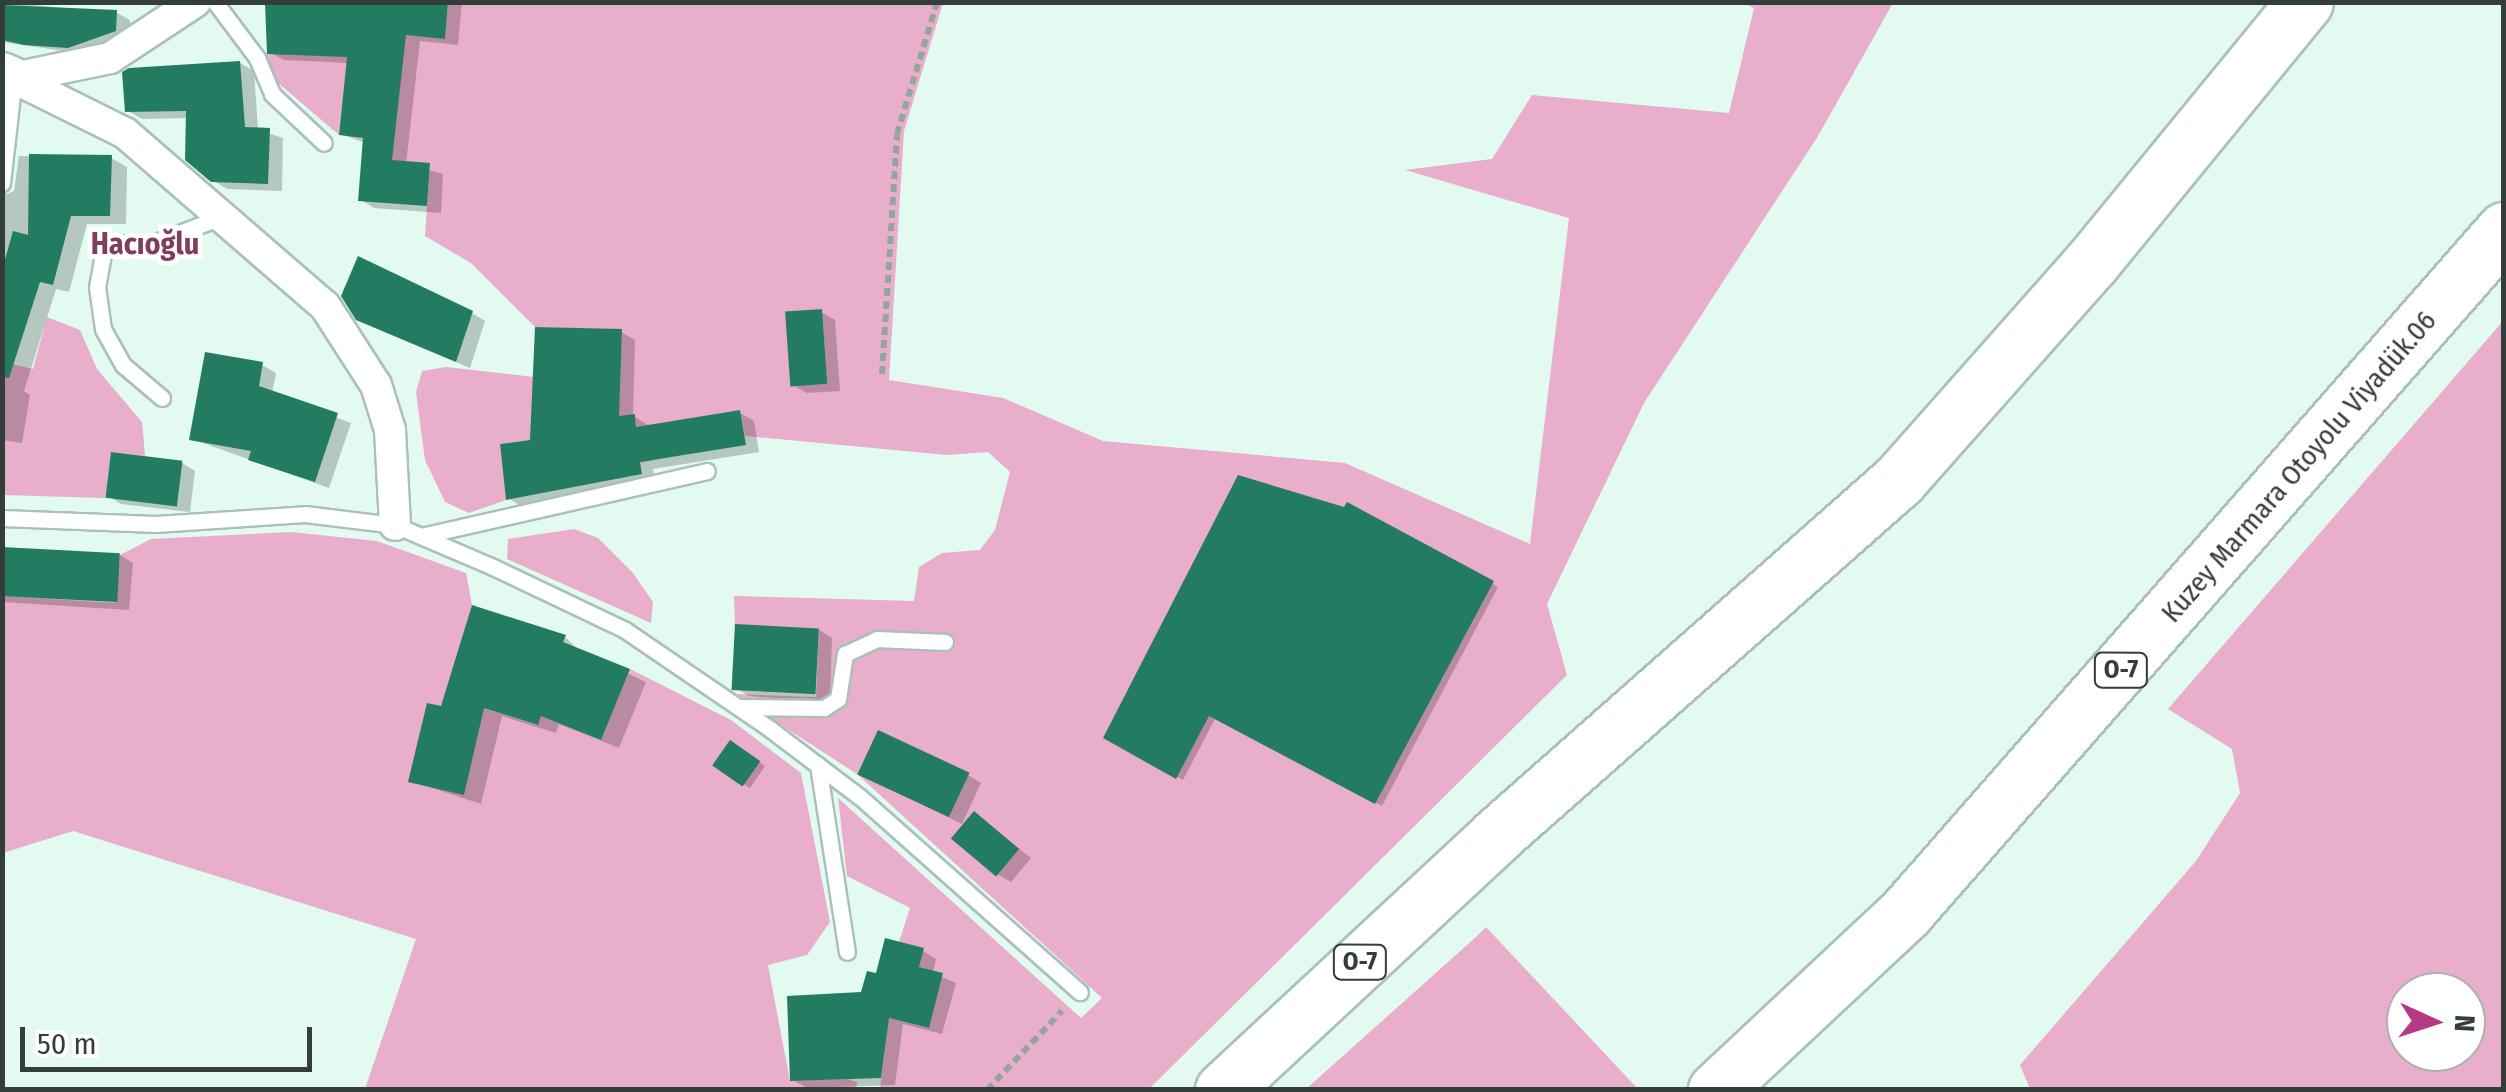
<!DOCTYPE html>
<html>
<head>
<meta charset="utf-8">
<style>
  body { margin:0 }
  #map { position:relative; width:2506px; height:1092px; overflow:hidden; background:#e2faf0; font-family:"Fira Sans Condensed",sans-serif }
  div>[style] { position:absolute }
  .green>* { inset:0; background:#e8aecb }
  .shadow>* { inset:0; background:#0003; transform-origin:0 0 }
  .building>* { inset:0; background:#237b62; transform-origin:0 0 }
  .path>* { height:6px; margin-top:-3px; transform-origin:0; background:repeating-linear-gradient(90deg,#93a59e 0 8px,transparent 0 13px) }
  .roads { filter:drop-shadow(2px 0 #aac1b8) drop-shadow(-2px 0 #aac1b8) drop-shadow(0 2px #aac1b8) drop-shadow(0 -2px #aac1b8) }
  .service>* { height:15px; margin:-7.5px; padding:0 7.5px; transform-origin:7.5px; border-radius:7.5px; background:#fff }
  .minor>* { height:30px; margin:-15px; padding:0 15px; transform-origin:15px; border-radius:15px; background:#fff }
  .tertiary>* { height:40px; margin:-20px; padding:0 20px; transform-origin:20px; border-radius:20px; background:#fff }
  .motorway>* { height:55px; margin:-27.5px; padding:0 27.5px; transform-origin:27.5px; border-radius:27.5px; background:#fff }
  span { translate:-50% -50%; white-space:nowrap; text-align:center; line-height:1.15; -webkit-text-stroke:10px #fff; paint-order:stroke }
  .shield-label span { padding:2px 8px; background:#fff; border:2px solid; border-radius:8px; -webkit-text-stroke-width:0 }
  .shield-label { font-size:25px; color:#333d39; font-weight:700 }
  .street-label { font-size:28px; color:#333d39 }
  .neighbourhood-label { font-size:30px; color:#7e3d61; font-weight:700 }
  .frame { position:absolute; inset:0; border:5px solid #333d39; pointer-events:none }
  .north { position:absolute; left:2386px; top:972px; width:100px; height:100px; box-sizing:border-box; background:#fff; border:2px solid #adb1b0; border-radius:50%; rotate:93deg; font-size:28px; font-weight:700; line-height:40px; text-align:center; color:#333d39 }
  .north::after { content:''; display:block; margin:auto; width:35px; height:45px; background:#b73884; clip-path:polygon(50% 0,100% 100%,50% 72%,0 100%) }
  .scale { position:absolute; left:20px; top:1027px; width:292px; height:45px; box-sizing:border-box; border:5px solid #333d39; border-top:0; padding-left:12px; font-size:30px; line-height:35px; white-space:nowrap; color:#333d39; -webkit-text-stroke:8px #fff; paint-order:stroke }
</style>
</head>
<body>
<div id="map">
  <div class="green">
    <i style="clip-path:polygon(evenodd,335px 3px,445px 38px,448px 3px,943px 3px,904px 131px,889px 380px,1003px 398px,1103px 441px,1345px 463px,1530px 544px,1569px 218px,1405px 170px,1492px 159px,1532px 95px,1729px 113px,1754px 8px,1743px 3px,1893px 3px,1818px 136px,1644px 403px,1547px 604px,1567px 675px,1148px 1090px,880px 1089px,887px 1033px,870px 1013px,928px 1028px,943px 973px,919px 967px,923px 948px,899px 942px,910px 908px,847px 876px,838px 798px,1081px 1018px,1102px 998px,857px 774px,733px 694px,816px 697px,819px 629px,735px 625px,734px 596px,914px 601px,919px 567px,942px 553px,980px 550px,995px 530px,1010px 472px,988px 452px,947px 455px,745px 436px,740px 410px,657px 424px,662px 458px,641px 463px,635px 415px,565px 436px,500px 444px,506px 500px,469px 513px,445px 502px,425px 460px,416px 392px,422px 371px,446px 367px,534px 377px,619px 396px,622px 330px,535px 327px,471px 263px,425px 236px,430px 164px,362px 158px,363px 138px,394px 141px,401px 75px,346px 69px,339px 135px,277px 82px,263px 53px,333px 56px,335px 3px,822px 309px,827px 383px,791px 386px,786px 312px,822px 309px)"></i>
    <i style="clip-path:polygon(47px 317px,80px 330px,97px 369px,142px 422px,145px 456px,111px 452px,105px 498px,3px 495px,3px 362px,33px 369px)"></i>
    <i style="clip-path:polygon(evenodd,2503px 321px,2503px 1089px,2030px 1089px,2020px 1065px,2196px 861px,2240px 793px,2232px 749px,2168px 709px,2503px 321px,2406px 992px,2466px 992px,2466px 1052px,2406px 1052px,2406px 992px)"></i>
    <i style="clip-path:polygon(574px 529px,598px 538px,633px 573px,653px 602px,651px 623px,507px 559px,508px 539px)"></i>
    <i style="clip-path:polygon(291px 532px,377px 541px,466px 573px,472px 605px,445px 696px,537px 725px,545px 704px,572px 728px,600px 740px,630px 669px,731px 720px,801px 773px,830px 922px,807px 955px,768px 965px,790px 1081px,847px 1079px,857px 1082px,856px 1089px,365px 1089px,416px 939px,73px 831px,3px 853px,2px 596px,115px 603px,120px 555px,151px 539px)"></i>
    <i style="clip-path:polygon(1486px 927px,1638px 1089px,1306px 1089px,1476px 937px)"></i>
  </div>
  <div class="shadow">
    <i style="clip-path:polygon(2px 2px,117px 13px,130px 20px,130px 39px,84px 54px,2px 42px)"></i>
    <i style="clip-path:polygon(267px 2px,462px 2px,458px 45px,420px 41px,406px 164px,443px 174px,441px 213px,374px 208px,361px 200px,365px 143px,341px 134px,349px 63px,284px 60px,269px 52px)"></i>
    <i style="clip-path:polygon(240px 63px,254px 71px,258px 130px,283px 138px,282px 191px,227px 189px,212px 180px,188px 118px,142px 119px,128px 111px)"></i>
    <i style="clip-path:polygon(2px 136px,7px 194px,14px 191px,19px 156px,111px 158px,127px 167px,126px 224px,87px 224px,69px 292px,56px 289px,24px 391px,30px 395px,22px 443px,2px 440px)"></i>
    <i style="clip-path:polygon(821px 312px,835px 320px,840px 391px,807px 393px,793px 385px)"></i>
    <i style="clip-path:polygon(472px 313px,485px 321px,470px 368px,373px 327px)"></i>
    <i style="clip-path:polygon(621px 332px,635px 340px,633px 416px,648px 425px,740px 413px,754px 421px,759px 452px,653px 469px,655px 481px,583px 490px,584px 497px,523px 507px,509px 499px,533px 442px)"></i>
    <i style="clip-path:polygon(262px 365px,276px 373px,272px 393px,351px 423px,329px 488px,192px 439px)"></i>
    <i style="clip-path:polygon(182px 463px,195px 471px,190px 512px,121px 504px,108px 496px)"></i>
    <i style="clip-path:polygon(1348px 505px,1498px 587px,1382px 806px,1216px 717px,1183px 780px,1106px 737px)"></i>
    <i style="clip-path:polygon(2px 549px,120px 555px,133px 563px,129px 610px,2px 602px)"></i>
    <i style="clip-path:polygon(819px 630px,832px 638px,830px 703px,749px 696px,735px 688px)"></i>
    <i style="clip-path:polygon(565px 637px,581px 652px,646px 682px,619px 748px,559px 724px,556px 733px,502px 716px,481px 804px,411px 781px,443px 709px)"></i>
    <i style="left:731px;top:743px;width:41px;height:27px;rotate:34deg"></i>
    <i style="clip-path:polygon(968px 775px,981px 783px,962px 824px,873px 781px)"></i>
    <i style="clip-path:polygon(975px 814px,1031px 858px,1011px 882px,997px 874px)"></i>
    <i style="clip-path:polygon(923px 951px,936px 959px,933px 973px,956px 983px,942px 1034px,903px 1024px,895px 1085px,807px 1088px,793px 1080px,877px 976px)"></i>
  </div>
  <div class="building">
    <i style="clip-path:polygon(265px 2px,448px 2px,445px 39px,406px 35px,392px 160px,430px 163px,427px 206px,358px 201px,363px 138px,339px 135px,347px 57px,267px 54px)"></i>
    <i style="clip-path:polygon(2px 5px,117px 10px,116px 31px,68px 48px,24px 45px,2px 40px)"></i>
    <i style="clip-path:polygon(240px 61px,245px 127px,270px 128px,268px 184px,211px 182px,185px 160px,186px 111px,125px 112px,122px 72px,129px 68px)"></i>
    <i style="clip-path:polygon(29px 154px,112px 155px,110px 216px,71px 216px,53px 285px,40px 282px,9px 378px,2px 377px,2px 270px,13px 231px,28px 235px)"></i>
    <i style="clip-path:polygon(358px 256px,473px 311px,456px 362px,356px 320px,341px 296px)"></i>
    <i style="left:822px;top:309px;width:75px;height:37px;rotate:86deg"></i>
    <i style="clip-path:polygon(535px 327px,622px 329px,619px 416px,635px 414px,636px 427px,740px 410px,746px 445px,640px 462px,642px 474px,506px 500px,500px 444px,530px 440px)"></i>
    <i style="clip-path:polygon(205px 352px,263px 362px,259px 386px,338px 413px,315px 482px,248px 460px,251px 451px,189px 440px)"></i>
    <i style="left:111px;top:452px;width:72px;height:46px;rotate:7deg"></i>
    <i style="clip-path:polygon(1238px 475px,1344px 507px,1347px 502px,1494px 581px,1375px 804px,1209px 716px,1176px 779px,1103px 738px)"></i>
    <i style="left:2px;top:547px;width:118px;height:49px;rotate:3deg"></i>
    <i style="clip-path:polygon(472px 605px,566px 635px,563px 642px,630px 669px,601px 740px,541px 716px,538px 725px,484px 708px,464px 795px,408px 782px,427px 703px,441px 706px)"></i>
    <i style="left:735px;top:624px;width:84px;height:66px;rotate:3deg"></i>
    <i style="left:878px;top:730px;width:101px;height:49px;rotate:25deg"></i>
    <i style="left:730px;top:740px;width:37px;height:31px;rotate:35deg"></i>
    <i style="left:974px;top:811px;width:59px;height:36px;rotate:40deg"></i>
    <i style="clip-path:polygon(885px 938px,924px 948px,919px 967px,943px 973px,929px 1028px,889px 1018px,881px 1078px,790px 1081px,787px 996px,861px 992px,867px 971px,876px 973px)"></i>
  </div>
  <div class="path">
    <i style="left:882px;top:374px;width:240px;rotate:-86.4deg"></i>
    <i style="left:897px;top:134px;width:138px;rotate:-73.1deg"></i>
    <i style="left:987px;top:1090px;width:109px;rotate:-46.5deg"></i>
  </div>
  <div class="roads">
    <div class="service">
      <i style="left:215px;top:2px;width:70px;rotate:53.1deg"></i>
      <i style="left:257px;top:58px;width:39px;rotate:67deg"></i>
      <i style="left:272px;top:94px;width:71px;rotate:43.3deg"></i>
      <i style="left:2px;top:183px;width:106px;rotate:-83.5deg"></i>
      <i style="left:162px;top:398px;width:51px;rotate:-139.8deg"></i>
      <i style="left:123px;top:365px;width:41px;rotate:-119.1deg"></i>
      <i style="left:103px;top:329px;width:42px;rotate:-98.1deg"></i>
      <i style="left:97px;top:287px;width:44px;rotate:-79.5deg"></i>
      <i style="left:105px;top:244px;width:51px;rotate:-2.2deg"></i>
      <i style="left:156px;top:242px;width:66px;rotate:-21.2deg"></i>
      <i style="left:2px;top:518px;width:154px;rotate:2.2deg"></i>
      <i style="left:156px;top:524px;width:149px;rotate:-3.8deg"></i>
      <i style="left:305px;top:514px;width:91px;rotate:7deg"></i>
      <i style="left:395px;top:525px;width:107px;rotate:23.2deg"></i>
      <i style="left:493px;top:567px;width:146px;rotate:25.5deg"></i>
      <i style="left:625px;top:630px;width:176px;rotate:34.3deg"></i>
      <i style="left:770px;top:729px;width:113px;rotate:37.1deg"></i>
      <i style="left:860px;top:797px;width:294px;rotate:41.6deg"></i>
      <i style="left:421px;top:536px;width:293px;rotate:-12.8deg"></i>
      <i style="left:739px;top:707px;width:85px;rotate:0.7deg"></i>
      <i style="left:824px;top:708px;width:17px;rotate:-33deg"></i>
      <i style="left:838px;top:699px;width:46px;rotate:-81.2deg"></i>
      <i style="left:845px;top:654px;width:35px;rotate:-25deg"></i>
      <i style="left:877px;top:639px;width:68px;rotate:2.5deg"></i>
      <i style="left:818px;top:765px;width:189px;rotate:81.2deg"></i>
    </div>
    <div class="minor">
      <i style="left:14px;top:78px;width:124px;rotate:26.4deg"></i>
      <i style="left:125px;top:133px;width:264px;rotate:40.9deg"></i>
      <i style="left:325px;top:306px;width:94px;rotate:57.2deg"></i>
      <i style="left:376px;top:385px;width:47px;rotate:72.7deg"></i>
      <i style="left:390px;top:430px;width:95px;rotate:87deg"></i>
      <i style="left:14px;top:78px;width:98px;rotate:-11.8deg"></i>
      <i style="left:110px;top:58px;width:102px;rotate:-33.4deg"></i>
    </div>
    <div class="tertiary">
      <i style="left:2px;top:73px;width:13px;rotate:23deg"></i>
    </div>
    <div class="motorway">
      <i style="left:1223px;top:1090px;width:374px;rotate:-42.9deg"></i>
      <i style="left:1497px;top:835px;width:536px;rotate:-41.45deg"></i>
      <i style="left:1899px;top:480px;width:291px;rotate:-48.5deg"></i>
      <i style="left:2092px;top:262px;width:336px;rotate:-50.7deg"></i>
      <i style="left:1716px;top:1090px;width:260px;rotate:-43.1deg"></i>
      <i style="left:1906px;top:912px;width:907px;rotate:-48.75deg"></i>
    </div>
  </div>
  <div class="shield-label">
    <span style="left:2121px;top:670px">O-7</span>
    <span style="left:1360px;top:962px">O-7</span>
  </div>
  <div class="street-label">
    <span style="left:2299px;top:467px;rotate:-49deg">Kuzey Marmara Otoyolu Viyadük.06</span>
  </div>
  <div class="neighbourhood-label">
    <span style="left:145px;top:244px">Hacıoğlu</span>
  </div>
  <div class="frame"></div>
  <div class="north">N</div>
  <div class="scale">50 m</div>
</div>
</body>
</html>
